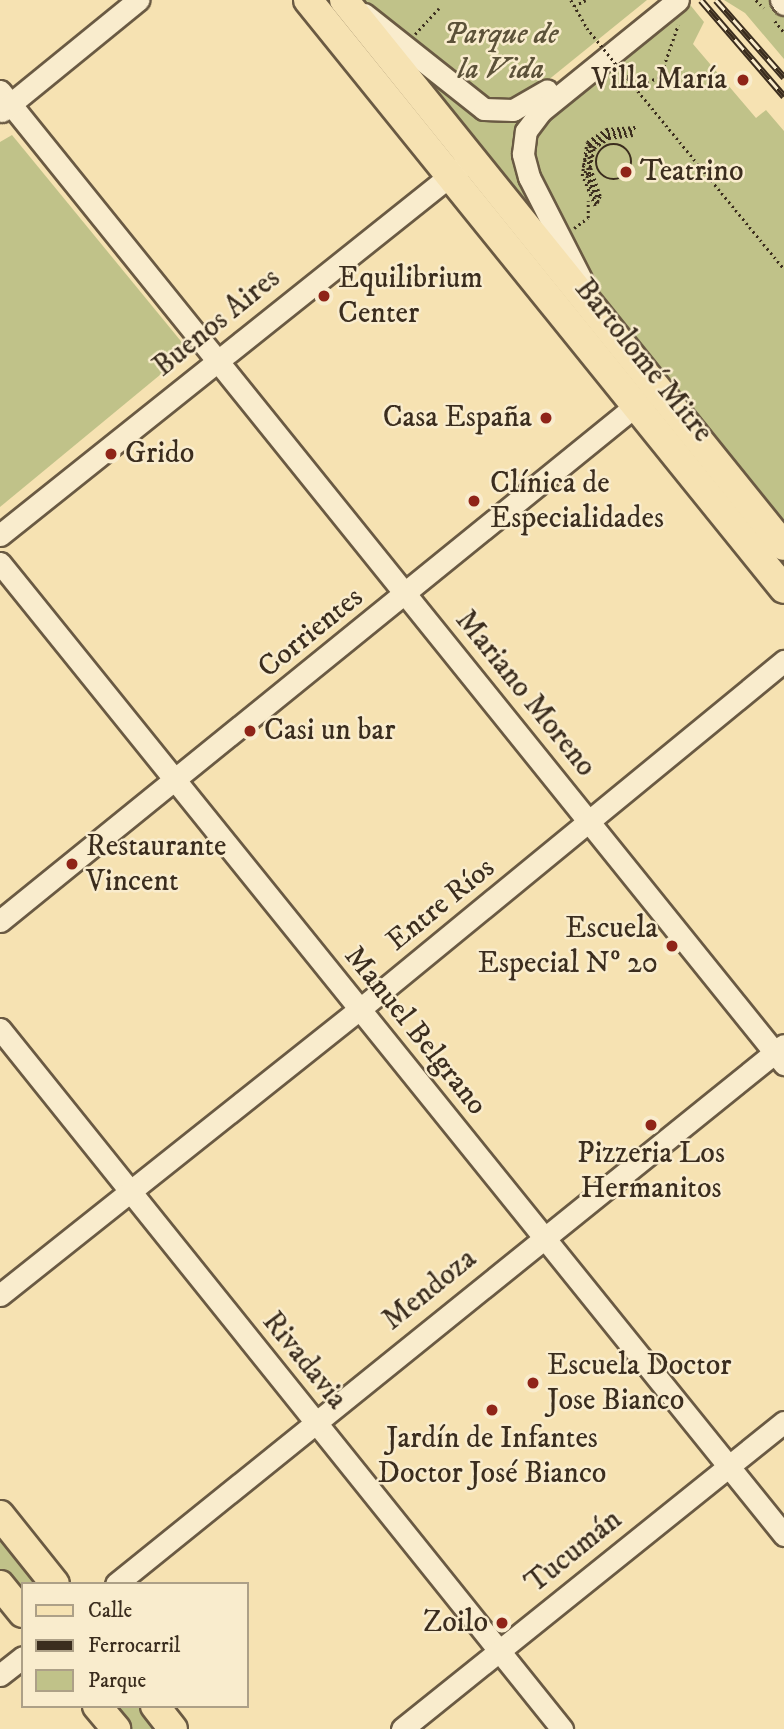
<!DOCTYPE html>
<html>
<head>
<meta charset="utf-8">
<style>
  body { margin:0 }
  #map { position:relative; width:784px; height:1729px; overflow:hidden; background:#f6e2b2; font-family:"IM FELL DW Pica",serif }
  div>[style] { position:absolute }
  .green>* { inset:0; background:#c0c289 }
  .path>* { height:2.5px; margin-top:-1.25px; transform-origin:0; background:repeating-linear-gradient(90deg,#3b2d1e 0 2px,transparent 0 5.5px) }
  .path>.ring { margin:-1.25px; padding:0; box-sizing:content-box; background:none; border:2.5px solid #3b2d1e; border-radius:50% }
  .roads { filter:drop-shadow(2px 0 #6a5a43) drop-shadow(-2px 0 #6a5a43) drop-shadow(0 2px #6a5a43) drop-shadow(0 -2px #6a5a43) }
  .minor>* { height:21px; margin:-10.5px; padding:0 10.5px; transform-origin:10.5px; border-radius:10.5px; background:#f9eccd }
  .major>* { height:28px; margin:-14px; padding:0 14px; transform-origin:14px; border-radius:14px; background:#f6e2b2 }
  .rail>* { height:7px; margin-top:-3.5px; transform-origin:0; background:repeating-linear-gradient(90deg,#f9eccd 0 13px,#3b2d1e 0 26px); box-sizing:border-box; border-block:2px solid #3b2d1e }
  .path-bridge>* { height:2.5px; margin-top:-1.25px; transform-origin:0; background:repeating-linear-gradient(90deg,#3b2d1e 0 2px,transparent 0 5.5px) }
  .dots>* { width:19px; height:19px; translate:-50% -50%; box-sizing:border-box; border:4px solid #f9eccd; border-radius:50% }
  span { translate:-50% -50%; white-space:nowrap; text-align:center; line-height:1.15; -webkit-text-stroke:5px #f9eccd; paint-order:stroke }
  .park-label { font-size:30px; color:#5c5239; font-style:italic }
  .poi-label { font-size:30px; color:#3b2d1e }
  .right { translate:-100% -50%; text-align:right }
  .left { translate:0 -50%; text-align:left }
  .street-label { font-size:30px; color:#3b2d1e }
  .legend { position:absolute; left:21px; top:1582px; width:228px; height:126px; box-sizing:border-box; background:#f9eccd; border:2px solid #ada087; margin:0; padding:9px 12px; list-style:none; font-size:21px; color:#3b2d1e }
  .legend li { display:flex; align-items:center; gap:14px; height:35px }
  .legend b { width:35px; border:2px solid #ada087 }
</style>
</head>
<body>
<div id="map">
  <div class="green">
    <i style="clip-path:polygon(357px 0,647px 0,526px 98px,490px 105px)"></i>
    <i style="clip-path:polygon(724px 0,773px 0,784px 12px,784px 59px,745px 13px)"></i>
    <i style="clip-path:polygon(687px 1px,704px 22px,693px 44px,756px 118px,766px 110px,784px 131px,784px 531px,618px 325px,563px 230px,529px 154px,541px 122px)"></i>
    <i style="clip-path:polygon(389px 37px,471px 108px,528px 112px,522px 127px,558px 247px)"></i>
    <i style="clip-path:polygon(12px 135px,189px 351px,0 507px,0 142px)"></i>
    <i style="clip-path:polygon(0 1529px,44px 1584px,23px 1584px,23px 1600px,0 1572px)"></i>
    <i style="clip-path:polygon(109px 1706px,143px 1706px,162px 1729px,128px 1729px)"></i>
  </div>
  <div class="path">
    <i style="left:571px;top:0;width:32px;rotate:60deg"></i>
    <i style="left:756px;top:0;width:11px;rotate:45deg"></i>
    <i style="left:574px;top:6px;width:13px;rotate:-27deg"></i>
    <i style="left:775px;top:21px;width:14px;rotate:51deg"></i>
    <i style="left:415px;top:34px;width:35px;rotate:-47deg"></i>
    <i style="left:624px;top:74px;width:252px;rotate:50.6deg"></i>
    <i style="left:627px;top:76px;width:21px;rotate:17deg"></i>
    <i style="left:647px;top:82px;width:14px;rotate:-21deg"></i>
    <i style="left:660px;top:77px;width:55px;rotate:-70.9deg"></i>
    <i class="ring" style="left:596px;top:144px;width:33.5px;height:33.5px"></i>
    <i style="left:598px;top:197px;width:25px;rotate:-111deg"></i>
    <i style="left:589px;top:174px;width:27px;rotate:-84deg"></i>
    <i style="left:592px;top:147px;width:19px;rotate:-35deg"></i>
    <i style="left:608px;top:136px;width:25px;rotate:-7deg"></i>
    <i style="left:598px;top:202px;width:29px;rotate:-112deg"></i>
    <i style="left:587px;top:175px;width:30px;rotate:-84deg"></i>
    <i style="left:590px;top:145px;width:21px;rotate:-31deg"></i>
    <i style="left:608px;top:134px;width:26px;rotate:-7deg"></i>
    <i style="left:597px;top:203px;width:8px;rotate:-67deg"></i>
    <i style="left:600px;top:196px;width:31px;rotate:-109deg"></i>
    <i style="left:590px;top:167px;width:19px;rotate:-78deg"></i>
    <i style="left:594px;top:148px;width:18px;rotate:-34deg"></i>
    <i style="left:609px;top:138px;width:24px;rotate:-7deg"></i>
    <i style="left:596px;top:204px;width:39px;rotate:-109deg"></i>
    <i style="left:583px;top:167px;width:24px;rotate:-75deg"></i>
    <i style="left:589px;top:144px;width:22px;rotate:-36deg"></i>
    <i style="left:607px;top:131px;width:28px;rotate:-4deg"></i>
    <i style="left:595px;top:206px;width:33px;rotate:-113deg"></i>
    <i style="left:582px;top:176px;width:34px;rotate:-82deg"></i>
    <i style="left:587px;top:142px;width:23px;rotate:-34deg"></i>
    <i style="left:606px;top:129px;width:30px;rotate:-4deg"></i>
    <i style="left:574px;top:228px;width:17px;rotate:-36deg"></i>
    <i style="left:588px;top:218px;width:17px;rotate:-90deg"></i>
  </div>
  <div class="roads">
    <div class="minor">
      <i style="left:781px;top:0;width:5px;rotate:53deg"></i>
      <i style="left:364px;top:14px;width:153px;rotate:38.4deg"></i>
      <i style="left:484px;top:109px;width:29px;rotate:2deg"></i>
      <i style="left:513px;top:110px;width:39px;rotate:-30deg"></i>
      <i style="left:0;top:91px;width:1250px;rotate:51.14deg"></i>
      <i style="left:2px;top:111px;width:176px;rotate:-39.2deg"></i>
      <i style="left:583px;top:283px;width:119px;rotate:-117deg"></i>
      <i style="left:529px;top:177px;width:24px;rotate:-105deg"></i>
      <i style="left:523px;top:154px;width:23px;rotate:-83deg"></i>
      <i style="left:526px;top:131px;width:25px;rotate:-53deg"></i>
      <i style="left:541px;top:111px;width:176px;rotate:-39deg"></i>
      <i style="left:0;top:535px;width:591px;rotate:-38.61deg"></i>
      <i style="left:0;top:563px;width:1249px;rotate:51.11deg"></i>
      <i style="left:0;top:921px;width:830px;rotate:-39.04deg"></i>
      <i style="left:0;top:1029px;width:898px;rotate:51.24deg"></i>
      <i style="left:0;top:1295px;width:460px;rotate:-38.5deg"></i>
      <i style="left:360px;top:1009px;width:549px;rotate:-39.38deg"></i>
      <i style="left:116px;top:1584px;width:858px;rotate:-38.9deg"></i>
      <i style="left:0;top:1675px;width:29px;rotate:-38deg"></i>
      <i style="left:402px;top:1729px;width:490px;rotate:-38.8deg"></i>
    </div>
    <div class="major">
      <i style="left:308px;top:0;width:757px;rotate:51.06deg"></i>
      <i style="left:344px;top:0;width:701px;rotate:51.14deg"></i>
      <i style="left:0;top:1515px;width:88px;rotate:51.4deg"></i>
      <i style="left:0;top:1585px;width:36px;rotate:51deg"></i>
      <i style="left:97px;top:1706px;width:30px;rotate:50deg"></i>
      <i style="left:155px;top:1706px;width:29px;rotate:52deg"></i>
    </div>
  </div>
  <div class="rail">
    <i style="left:701px;top:0;width:127px;rotate:49.2deg"></i>
    <i style="left:716px;top:0;width:103px;rotate:48.6deg"></i>
  </div>
  <div class="path-bridge">
    <i style="left:587px;top:28px;width:59px;rotate:51.2deg"></i>
  </div>
  <div class="dots">
    <i style="left:743px;top:80px;background:#8f2418"></i>
    <i style="left:626px;top:172px;background:#8f2418"></i>
    <i style="left:324px;top:296px;background:#8f2418"></i>
    <i style="left:546px;top:418px;background:#8f2418"></i>
    <i style="left:111px;top:454px;background:#8f2418"></i>
    <i style="left:474px;top:501px;background:#8f2418"></i>
    <i style="left:250px;top:731px;background:#8f2418"></i>
    <i style="left:72px;top:864px;background:#8f2418"></i>
    <i style="left:672px;top:946px;background:#8f2418"></i>
    <i style="left:651px;top:1125px;background:#8f2418"></i>
    <i style="left:533px;top:1383px;background:#8f2418"></i>
    <i style="left:492px;top:1410px;background:#8f2418"></i>
    <i style="left:502px;top:1623px;background:#8f2418"></i>
  </div>
  <div class="park-label">
    <span style="left:501px;top:52px">Parque de<br>la Vida</span>
  </div>
  <div class="poi-label">
    <span class="right" style="left:727px;top:80px">Villa María</span>
    <span class="left" style="left:640px;top:172px">Teatrino</span>
    <span class="left" style="left:338px;top:296px">Equilibrium<br>Center</span>
    <span class="right" style="left:532px;top:418px">Casa España</span>
    <span class="left" style="left:125px;top:454px">Grido</span>
    <span class="left" style="left:490px;top:501px">Clínica de<br>Especialidades</span>
    <span class="left" style="left:264px;top:731px">Casi un bar</span>
    <span class="left" style="left:86px;top:864px">Restaurante<br>Vincent</span>
    <span class="right" style="left:658px;top:946px">Escuela<br>Especial Nº 20</span>
    <span style="left:651px;top:1171px">Pizzeria Los<br>Hermanitos</span>
    <span class="left" style="left:547px;top:1383px">Escuela Doctor<br>Jose Bianco</span>
    <span style="left:492px;top:1456px">Jardín de Infantes<br>Doctor José Bianco</span>
    <span class="right" style="left:488px;top:1623px">Zoilo</span>
  </div>
  <div class="street-label">
    <span style="left:217px;top:323px;rotate:-39deg">Buenos Aires</span>
    <span style="left:643px;top:361px;rotate:51deg">Bartolomé Mitre</span>
    <span style="left:311px;top:633px;rotate:-39deg">Corrientes</span>
    <span style="left:525px;top:694px;rotate:51deg">Mariano Moreno</span>
    <span style="left:441px;top:905px;rotate:-39deg">Entre Ríos</span>
    <span style="left:415px;top:1031px;rotate:51deg">Manuel Belgrano</span>
    <span style="left:430px;top:1290px;rotate:-39deg">Mendoza</span>
    <span style="left:304px;top:1361px;rotate:51deg">Rivadavia</span>
    <span style="left:574px;top:1552px;rotate:-39deg">Tucumán</span>
  </div>
  <ul class="legend">
  <li><b style="height:9px;background:#f6e2b2"></b>Calle</li>
  <li><b style="height:9px;background:#3b2d1e"></b>Ferrocarril</li>
  <li><b style="height:19px;background:#c0c289"></b>Parque</li>
  </ul>
</div>
</body>
</html>
